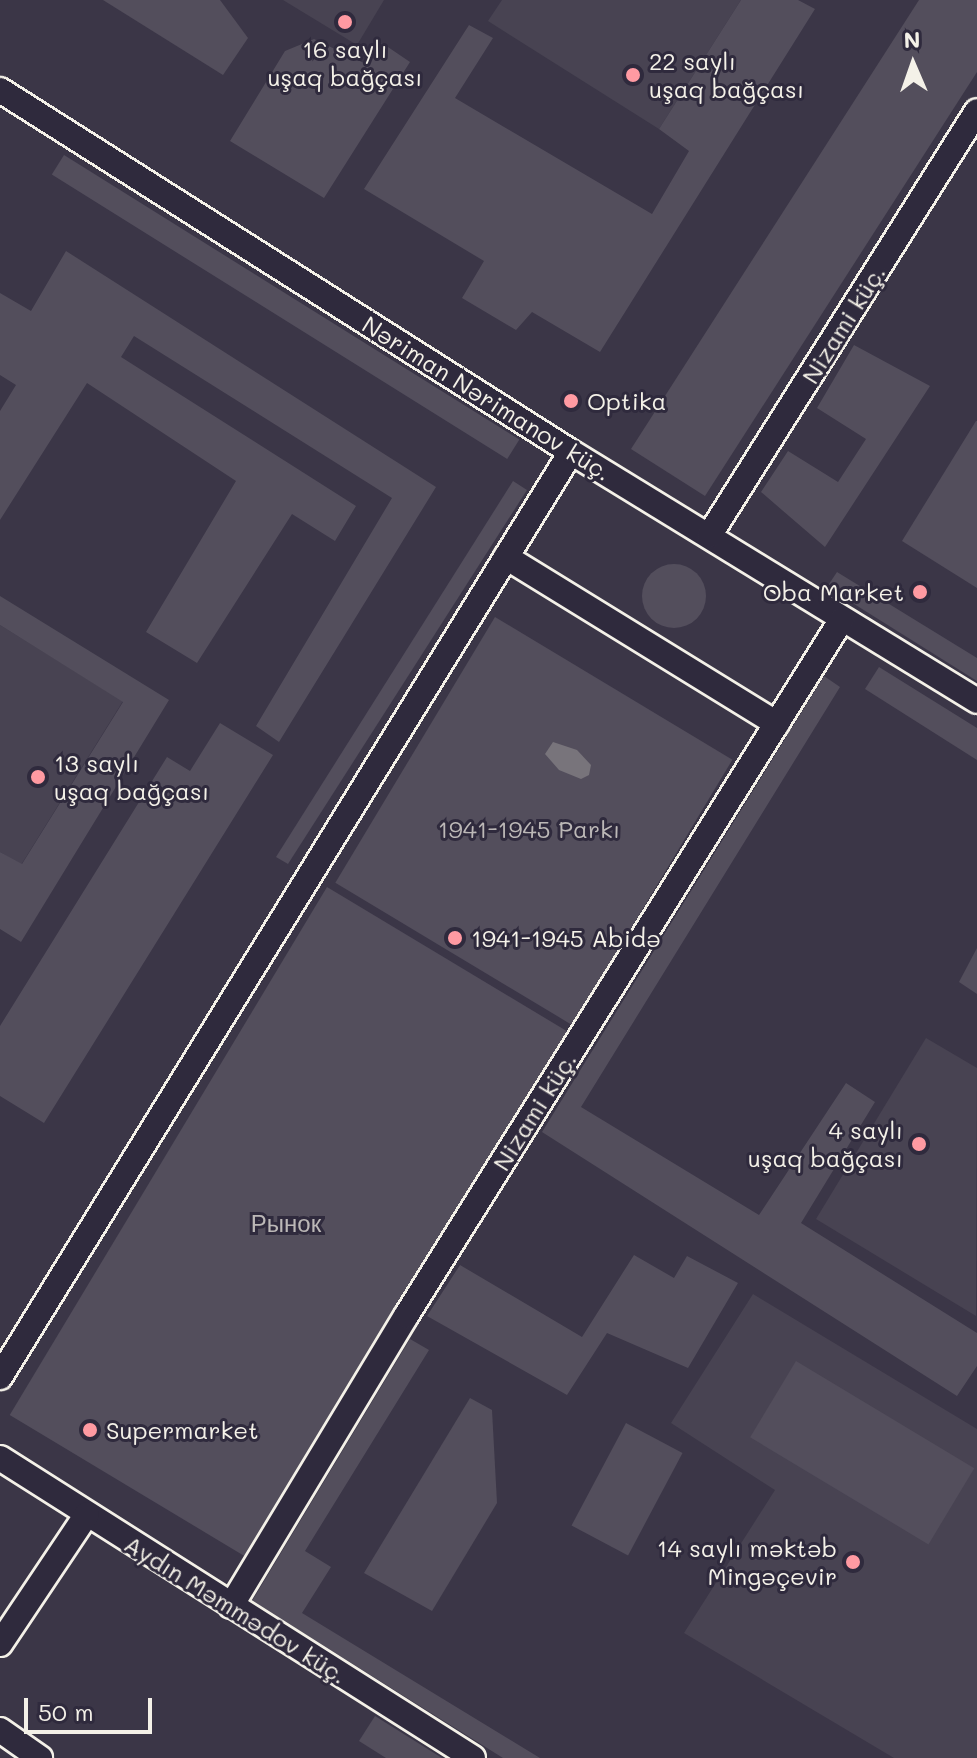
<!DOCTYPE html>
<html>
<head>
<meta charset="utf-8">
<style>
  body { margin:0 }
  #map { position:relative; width:977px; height:1758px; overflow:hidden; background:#3b3647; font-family:Mali,sans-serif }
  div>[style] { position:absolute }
  .built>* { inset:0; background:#484352 }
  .green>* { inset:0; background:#534e5c; transform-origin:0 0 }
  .round { border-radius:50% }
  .water>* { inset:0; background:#78747b }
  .roads { filter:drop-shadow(2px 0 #f4f1e8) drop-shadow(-2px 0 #f4f1e8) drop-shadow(0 2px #f4f1e8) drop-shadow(0 -2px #f4f1e8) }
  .minor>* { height:24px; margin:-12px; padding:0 12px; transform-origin:12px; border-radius:12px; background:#2f2a3d }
  .dots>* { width:22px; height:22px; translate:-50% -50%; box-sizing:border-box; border:4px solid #2f2a3d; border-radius:50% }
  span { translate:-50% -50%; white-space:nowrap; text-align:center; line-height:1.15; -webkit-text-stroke:6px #2f2a3d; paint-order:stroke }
  .poi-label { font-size:24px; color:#f4f1e8 }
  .left { translate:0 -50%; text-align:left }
  .right { translate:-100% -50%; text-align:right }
  .street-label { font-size:24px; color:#f4f1e8 }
  .park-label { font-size:24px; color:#bcb8b7 }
  .north { position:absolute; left:873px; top:24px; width:80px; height:80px; -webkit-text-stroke:6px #2f2a3d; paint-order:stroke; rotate:358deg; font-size:22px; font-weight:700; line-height:32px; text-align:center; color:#f4f1e8 }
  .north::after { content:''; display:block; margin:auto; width:28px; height:36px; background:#f4f1e8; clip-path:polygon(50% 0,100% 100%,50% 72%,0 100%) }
  .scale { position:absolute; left:24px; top:1698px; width:128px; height:36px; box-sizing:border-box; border:4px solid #f4f1e8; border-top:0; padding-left:10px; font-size:24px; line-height:28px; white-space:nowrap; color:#f4f1e8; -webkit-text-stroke:6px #2f2a3d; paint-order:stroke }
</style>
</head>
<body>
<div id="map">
  <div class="built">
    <i style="clip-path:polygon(283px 0,384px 0,357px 45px)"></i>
    <i style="clip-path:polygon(502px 0,741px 0,659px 129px,488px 21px)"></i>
    <i style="clip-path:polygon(0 625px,123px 701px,21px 865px,0 852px)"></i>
    <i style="clip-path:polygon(926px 1038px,977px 1068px,976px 1316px,816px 1219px)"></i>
    <i style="clip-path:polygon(753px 1294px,977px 1429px,977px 1758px,894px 1758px,684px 1633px,775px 1490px,671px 1423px)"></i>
  </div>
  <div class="green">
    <i style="clip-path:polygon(103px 0,220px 0,248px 38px,223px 75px)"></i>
    <i style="clip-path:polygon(741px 0,798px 0,815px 9px,600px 352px,532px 312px,516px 330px,462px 298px,484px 261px,364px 189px,469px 25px,493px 38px,455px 98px,652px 214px,689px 151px,659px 129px)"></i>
    <i style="clip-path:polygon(919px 0,977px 0,977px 72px,705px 496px,631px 449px)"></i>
    <i style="clip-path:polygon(314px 39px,366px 64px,382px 43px,410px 62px,324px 198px,230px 141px,285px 51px)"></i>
    <i style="left:64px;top:155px;width:537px;height:23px;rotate:32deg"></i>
    <i style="clip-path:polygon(66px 251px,436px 487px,279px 742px,256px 726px,392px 498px,134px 336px,121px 357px,356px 506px,335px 541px,292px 514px,197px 663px,146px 632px,236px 481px,87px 383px,0 520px,0 411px,16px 385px,0 375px,0 293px,31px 311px)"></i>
    <i style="clip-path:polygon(854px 345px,930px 386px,825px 547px,761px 492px,788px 451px,838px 482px,866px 439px,817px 408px)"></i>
    <i style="clip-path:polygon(976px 421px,977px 421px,977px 588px,902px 541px)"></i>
    <i style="clip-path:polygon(513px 481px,527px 490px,288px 864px,276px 857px)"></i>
    <i class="round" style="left:642px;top:564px;width:64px;height:64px"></i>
    <i style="clip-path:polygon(837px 572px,977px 658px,977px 681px,827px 587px)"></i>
    <i style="clip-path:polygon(0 596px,169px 700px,21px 942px,0 929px,0 852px,22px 864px,123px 702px,0 625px)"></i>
    <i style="left:495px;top:617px;width:277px;height:310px;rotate:31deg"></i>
    <i style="clip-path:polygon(879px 667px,977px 728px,977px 760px,865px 689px)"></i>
    <i style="clip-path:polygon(824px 676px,840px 687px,581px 1107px,759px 1215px,846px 1083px,875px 1102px,801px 1223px,977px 1333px,977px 1366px,957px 1396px,542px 1132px)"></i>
    <i style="clip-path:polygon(220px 723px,273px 755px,44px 1123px,0 1096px,0 1026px,167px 757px,190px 771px)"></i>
    <i style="left:327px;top:887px;width:281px;height:616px;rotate:31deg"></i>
    <i style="clip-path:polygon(977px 948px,977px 994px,959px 982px)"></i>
    <i style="clip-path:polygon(634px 1255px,674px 1278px,687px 1256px,738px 1283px,688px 1368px,607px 1333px,567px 1395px,427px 1316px,460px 1265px,582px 1337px)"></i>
    <i style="clip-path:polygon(410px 1339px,429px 1350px,305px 1551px,331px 1567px,302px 1613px,540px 1758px,503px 1758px,252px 1601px)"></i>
    <i style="left:796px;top:1361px;width:208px;height:89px;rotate:31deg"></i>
    <i style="clip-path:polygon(470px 1398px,492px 1410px,497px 1503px,432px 1611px,364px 1573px)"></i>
    <i style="left:626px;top:1423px;width:64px;height:116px;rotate:28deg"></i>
    <i style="clip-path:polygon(375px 1716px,442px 1758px,386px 1758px,359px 1741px)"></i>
  </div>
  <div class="water">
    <i style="clip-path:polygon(553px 742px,577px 750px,591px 765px,589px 775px,581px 779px,559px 770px,545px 754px)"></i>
  </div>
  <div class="roads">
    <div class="minor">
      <i style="left:0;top:90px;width:676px;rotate:32.37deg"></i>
      <i style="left:571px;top:452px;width:476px;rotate:31.5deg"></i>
      <i style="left:709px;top:536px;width:502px;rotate:-57.76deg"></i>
      <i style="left:506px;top:557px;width:318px;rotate:31.6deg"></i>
      <i style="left:0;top:1377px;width:1087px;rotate:-58.31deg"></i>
      <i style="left:0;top:1458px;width:560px;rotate:32.38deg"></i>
      <i style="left:231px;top:1606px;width:339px;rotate:-58.9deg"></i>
      <i style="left:406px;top:1316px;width:822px;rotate:-57.97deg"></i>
      <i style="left:0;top:1644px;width:156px;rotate:-56.2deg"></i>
      <i style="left:0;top:1730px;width:49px;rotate:35deg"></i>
    </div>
  </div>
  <div class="dots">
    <i style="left:345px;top:22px;background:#ff9aa2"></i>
    <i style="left:633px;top:75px;background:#ff9aa2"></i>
    <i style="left:571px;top:401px;background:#ff9aa2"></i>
    <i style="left:920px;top:592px;background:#ff9aa2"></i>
    <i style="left:38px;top:777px;background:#ff9aa2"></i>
    <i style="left:455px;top:938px;background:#ff9aa2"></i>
    <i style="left:919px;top:1144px;background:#ff9aa2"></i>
    <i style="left:90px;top:1430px;background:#ff9aa2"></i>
    <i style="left:853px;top:1562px;background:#ff9aa2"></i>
  </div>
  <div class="poi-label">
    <span style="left:345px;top:63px">16 saylı<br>uşaq bağçası</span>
    <span class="left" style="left:649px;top:75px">22 saylı<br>uşaq bağçası</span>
    <span class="left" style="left:587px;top:401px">Optika</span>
    <span class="right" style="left:904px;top:592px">Oba Market</span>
    <span class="left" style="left:54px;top:777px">13 saylı<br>uşaq bağçası</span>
    <span class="left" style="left:471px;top:938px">1941-1945 Abidə</span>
    <span class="right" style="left:903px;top:1144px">4 saylı<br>uşaq bağçası</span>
    <span class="left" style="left:106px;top:1430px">Supermarket</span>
    <span class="right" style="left:837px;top:1562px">14 saylı məktəb<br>Mingəçevir</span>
  </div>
  <div class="street-label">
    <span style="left:843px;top:324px;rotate:-58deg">Nizami küç.</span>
    <span style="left:487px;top:398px;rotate:32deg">Nəriman Nərimanov küç.</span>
    <span style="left:534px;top:1111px;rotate:-58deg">Nizami küç.</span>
    <span style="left:236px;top:1609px;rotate:32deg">Aydın Məmmədov küç.</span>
  </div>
  <div class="park-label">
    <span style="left:529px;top:829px">1941-1945 Parkı</span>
    <span style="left:286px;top:1223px">Рынок</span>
  </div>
  <div class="north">N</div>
  <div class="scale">50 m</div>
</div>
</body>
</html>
